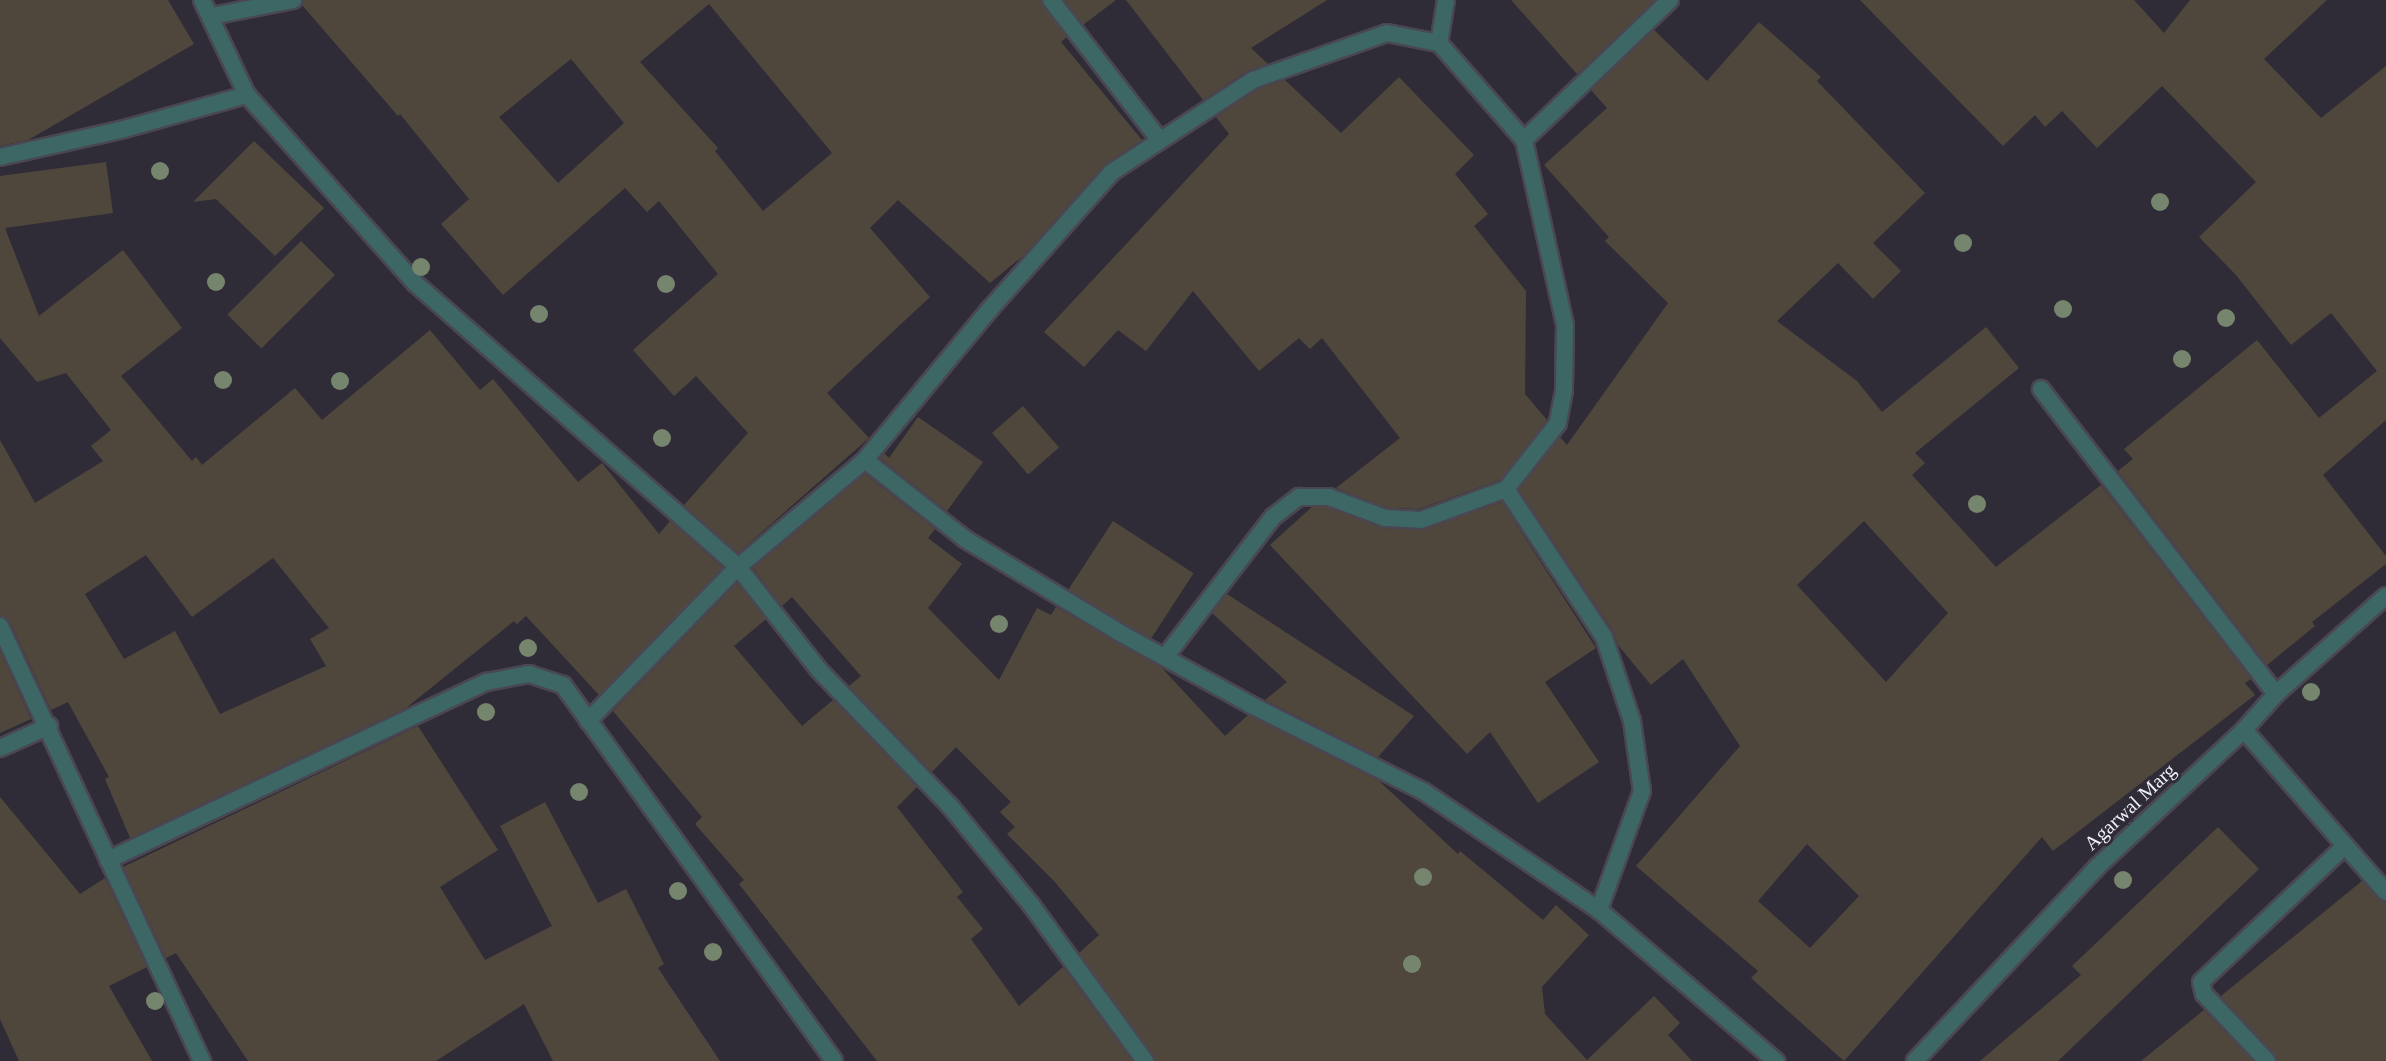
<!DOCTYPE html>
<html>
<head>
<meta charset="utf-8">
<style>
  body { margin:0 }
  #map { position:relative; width:2386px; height:1061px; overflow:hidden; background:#2f2c38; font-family:"Times New Roman",serif }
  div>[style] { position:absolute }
  .building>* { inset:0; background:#50473c; transform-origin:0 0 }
  .roads { filter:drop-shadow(2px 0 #4a4753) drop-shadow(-2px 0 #4a4753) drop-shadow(0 2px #4a4753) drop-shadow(0 -2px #4a4753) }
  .minor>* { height:16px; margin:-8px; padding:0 8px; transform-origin:8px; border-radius:8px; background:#3c6765 }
  .tertiary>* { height:16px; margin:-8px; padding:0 8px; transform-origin:8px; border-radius:8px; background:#3c6765 }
  .trees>* { width:18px; height:18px; margin:-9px; border-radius:50%; background:#76856e }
  span { translate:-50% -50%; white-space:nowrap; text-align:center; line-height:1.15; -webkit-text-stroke:6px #2f2c38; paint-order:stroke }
  .street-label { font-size:20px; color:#f0eff7 }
</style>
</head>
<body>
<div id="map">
  <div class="building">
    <i style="clip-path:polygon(0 0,168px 0,194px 44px,28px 140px,0 146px)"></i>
    <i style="clip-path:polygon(evenodd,303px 0,1041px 0,1067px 37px,1061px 42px,1142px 140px,1104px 165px,1023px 256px,990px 283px,898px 200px,870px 228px,930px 297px,827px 393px,869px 438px,738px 553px,684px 505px,748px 433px,696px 376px,674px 396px,633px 350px,718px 274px,659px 201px,647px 212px,625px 188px,503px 295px,441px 224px,469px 199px,400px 114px,398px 116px,302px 5px,303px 0,709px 4px,832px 153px,763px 211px,715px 151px,718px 148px,640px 62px,709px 4px,303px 0,571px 59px,624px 123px,558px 183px,499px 117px,571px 59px)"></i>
    <i style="clip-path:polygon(1064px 0,1116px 0,1083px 25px)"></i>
    <i style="clip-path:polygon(1126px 0,1327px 0,1251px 48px,1268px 64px,1247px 71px,1203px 100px)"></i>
    <i style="clip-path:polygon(1511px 0,1655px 0,1577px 74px)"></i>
    <i style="clip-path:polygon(1860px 0,2134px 0,2164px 33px,2190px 0,2327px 0,2264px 59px,2321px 118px,2386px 66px,2386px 420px,2323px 475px,2386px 556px,2386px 564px,2312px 622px,2315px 626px,2267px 665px,2118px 471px,2133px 459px,2124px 449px,2257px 340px,2319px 418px,2377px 371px,2331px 313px,2291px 345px,2236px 275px,2199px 237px,2256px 182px,2162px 86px,2097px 148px,2062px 111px,2045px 127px,2035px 115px,2003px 146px)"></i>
    <i style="clip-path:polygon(evenodd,1759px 22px,1821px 77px,1817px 81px,1925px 193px,1873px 243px,1901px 271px,1873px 299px,1838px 263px,1777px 321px,1857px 381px,1882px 412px,1986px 327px,2019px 368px,1915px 453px,1925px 463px,1912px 475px,1996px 567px,2101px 485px,2251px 679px,2245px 683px,2255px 695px,2053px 851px,2042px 837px,1844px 1061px,1751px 978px,1758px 971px,1636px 866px,1740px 746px,1683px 659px,1651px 685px,1618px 645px,1613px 631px,1519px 490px,1560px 437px,1567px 445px,1668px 303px,1605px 241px,1609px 237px,1544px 165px,1607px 108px,1591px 90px,1654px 30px,1707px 81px,1759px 22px,1864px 521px,1948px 613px,1886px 682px,1797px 585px,1864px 521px,1759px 22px,1807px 844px,1859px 896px,1810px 948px,1758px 901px,1807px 844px)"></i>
    <i style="clip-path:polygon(1399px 77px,1474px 155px,1455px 174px,1488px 214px,1474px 226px,1526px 291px,1525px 394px,1547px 420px,1500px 480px,1419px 509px,1387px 508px,1336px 488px,1400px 438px,1322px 338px,1310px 349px,1299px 338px,1259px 371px,1193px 291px,1146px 351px,1118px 330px,1084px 367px,1044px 332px,1229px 134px,1216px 117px,1258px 89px,1285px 80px,1341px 133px)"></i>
    <i style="clip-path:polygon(254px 141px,324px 208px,275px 256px,216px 199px,193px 202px)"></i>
    <i style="clip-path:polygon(evenodd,106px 162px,113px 213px,5px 228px,39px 316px,123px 250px,182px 328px,121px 376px,192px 461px,196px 457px,202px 465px,295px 388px,322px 420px,430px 330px,480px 390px,493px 379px,578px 482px,602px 463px,659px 534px,670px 521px,723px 568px,599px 695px,526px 616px,517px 624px,514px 621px,406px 708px,130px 838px,105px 779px,109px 777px,68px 702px,51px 710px,10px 622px,0 616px,0 440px,35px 503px,103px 461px,91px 446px,111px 430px,66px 373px,37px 382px,0 338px,0 176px,106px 162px,146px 555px,192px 617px,273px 558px,329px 628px,310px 639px,326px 666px,220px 714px,175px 631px,124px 659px,85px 594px,146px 555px)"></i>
    <i style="left:301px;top:241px;width:48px;height:104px;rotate:45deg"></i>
    <i style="left:1023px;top:406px;width:55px;height:41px;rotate:49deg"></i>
    <i style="clip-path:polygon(918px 417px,983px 462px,947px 511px,880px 458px,884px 453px,889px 458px)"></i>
    <i style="clip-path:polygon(865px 474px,935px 529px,928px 538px,962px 564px,928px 608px,999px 680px,1037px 608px,1051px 615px,1056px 607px,1161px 667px,1225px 736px,1248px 715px,1379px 781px,1458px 854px,1460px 851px,1543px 920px,1556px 905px,1589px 935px,1542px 987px,1545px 1014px,1587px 1060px,1654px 996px,1680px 1023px,1668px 1035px,1692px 1061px,1155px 1061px,1079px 953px,1099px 935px,1054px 881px,1007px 834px,1015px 827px,1000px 812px,1011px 802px,956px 747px,932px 772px,849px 686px,861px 676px,792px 597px,782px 606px,753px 568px)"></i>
    <i style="clip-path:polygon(1502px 502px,1596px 648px,1545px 682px,1599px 762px,1538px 803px,1490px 732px,1467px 754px,1270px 545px,1312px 507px,1327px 507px,1382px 528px,1420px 530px)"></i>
    <i style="left:1113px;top:521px;width:96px;height:82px;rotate:33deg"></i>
    <i style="clip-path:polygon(737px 583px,766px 619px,734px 646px,802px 726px,833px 700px,917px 787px,897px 807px,963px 892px,957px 897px,983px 929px,971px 939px,1019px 1006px,1063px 967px,1132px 1061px,877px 1061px,739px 884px,744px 880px,695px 824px,702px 817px,613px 711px)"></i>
    <i style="clip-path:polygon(1227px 594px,1414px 716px,1378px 757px,1265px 700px,1287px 682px,1212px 613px)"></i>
    <i style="clip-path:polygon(0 651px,31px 719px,0 733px)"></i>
    <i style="clip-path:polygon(418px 726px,498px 850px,440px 887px,485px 960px,552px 926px,500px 826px,545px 802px,598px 903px,626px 889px,664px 964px,658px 968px,720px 1061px,553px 1061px,524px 1004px,436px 1061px,248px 1061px,176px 953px,166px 958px,123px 867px)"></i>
    <i style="clip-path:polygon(0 797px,80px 894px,105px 878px,147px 967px,109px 986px,152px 1061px,19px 1061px,0 1019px)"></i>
    <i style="clip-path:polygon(2218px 827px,2259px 869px,2058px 1061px,1980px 1061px,2081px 975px,2072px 966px)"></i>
    <i style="clip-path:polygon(2362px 881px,2386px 902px,2386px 1061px,2277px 1061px,2221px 996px)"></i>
    <i style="clip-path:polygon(2204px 1010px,2253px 1061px,2141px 1061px)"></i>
  </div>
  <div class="roads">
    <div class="minor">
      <i style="left:202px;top:0;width:105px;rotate:64.7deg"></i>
      <i style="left:247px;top:95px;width:252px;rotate:48.2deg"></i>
      <i style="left:415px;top:283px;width:430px;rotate:41.3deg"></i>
      <i style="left:738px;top:567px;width:131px;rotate:51.8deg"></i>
      <i style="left:819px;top:670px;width:189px;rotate:46.1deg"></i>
      <i style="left:950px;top:806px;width:129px;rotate:50.6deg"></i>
      <i style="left:1032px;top:906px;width:192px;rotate:53.9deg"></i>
      <i style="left:1051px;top:0;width:176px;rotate:52.2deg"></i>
      <i style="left:1446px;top:0;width:44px;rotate:99.2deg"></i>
      <i style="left:1439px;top:43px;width:129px;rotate:48.8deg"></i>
      <i style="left:1524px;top:140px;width:189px;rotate:77.5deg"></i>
      <i style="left:1565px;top:325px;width:66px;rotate:90.9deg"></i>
      <i style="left:1564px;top:391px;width:33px;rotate:101deg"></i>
      <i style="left:1558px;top:423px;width:84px;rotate:128.2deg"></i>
      <i style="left:1506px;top:489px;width:178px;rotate:56.5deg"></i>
      <i style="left:1604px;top:637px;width:89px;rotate:71.6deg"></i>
      <i style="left:1632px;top:721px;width:71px;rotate:81.9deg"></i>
      <i style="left:1642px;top:791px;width:127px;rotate:109.9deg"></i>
      <i style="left:212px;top:16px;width:83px;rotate:-11.2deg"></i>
      <i style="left:1524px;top:140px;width:202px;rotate:-43.8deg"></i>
      <i style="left:0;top:157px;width:127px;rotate:-12.7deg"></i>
      <i style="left:124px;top:129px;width:128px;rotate:-15.5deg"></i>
      <i style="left:2041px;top:389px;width:385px;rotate:52.4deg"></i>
      <i style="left:865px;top:460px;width:127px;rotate:38.3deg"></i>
      <i style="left:965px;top:539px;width:184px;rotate:31.2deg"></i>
      <i style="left:1122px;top:634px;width:147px;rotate:28.8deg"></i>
      <i style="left:1251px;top:705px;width:192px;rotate:26.6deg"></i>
      <i style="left:1423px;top:791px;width:212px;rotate:34.1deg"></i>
      <i style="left:1599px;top:910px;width:233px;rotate:40.5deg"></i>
      <i style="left:1165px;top:657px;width:177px;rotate:-52.4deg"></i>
      <i style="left:1273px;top:517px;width:33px;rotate:-38deg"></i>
      <i style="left:1299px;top:497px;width:30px"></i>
      <i style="left:1329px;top:497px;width:60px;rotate:20.6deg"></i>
      <i style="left:1385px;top:518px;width:36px;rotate:3deg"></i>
      <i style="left:1421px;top:520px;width:90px;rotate:-20deg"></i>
      <i style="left:588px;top:721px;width:215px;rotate:-45.8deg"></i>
      <i style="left:738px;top:567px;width:166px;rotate:-40.1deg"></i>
      <i style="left:865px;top:460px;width:196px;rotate:-50.4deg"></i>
      <i style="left:990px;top:309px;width:183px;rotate:-48.3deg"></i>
      <i style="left:1112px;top:172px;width:168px;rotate:-33.1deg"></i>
      <i style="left:1253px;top:80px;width:142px;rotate:-19.3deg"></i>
      <i style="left:1387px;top:33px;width:53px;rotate:10.9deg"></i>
      <i style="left:2244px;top:730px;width:215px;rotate:48.8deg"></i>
      <i style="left:0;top:748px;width:54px;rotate:-24.2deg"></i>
      <i style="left:108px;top:860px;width:419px;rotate:-25.2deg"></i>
      <i style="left:487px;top:682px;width:43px;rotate:-10.8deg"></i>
      <i style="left:529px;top:674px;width:36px;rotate:18deg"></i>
      <i style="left:563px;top:685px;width:463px;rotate:54.2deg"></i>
      <i style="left:2267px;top:1061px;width:92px;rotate:-133.2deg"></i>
      <i style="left:2204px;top:994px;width:12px;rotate:-104deg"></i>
      <i style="left:2201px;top:982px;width:198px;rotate:-43.4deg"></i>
    </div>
    <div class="tertiary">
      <i style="left:0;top:626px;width:480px;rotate:65.1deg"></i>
      <i style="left:1915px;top:1061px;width:265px;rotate:-46.8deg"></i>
      <i style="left:2096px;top:868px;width:202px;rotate:-43deg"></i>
      <i style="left:2244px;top:730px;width:48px;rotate:-48.4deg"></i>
      <i style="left:2276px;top:694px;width:147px;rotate:-41.7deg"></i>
    </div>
  </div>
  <div class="trees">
    <i style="left:160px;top:171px"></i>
    <i style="left:2160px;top:202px"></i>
    <i style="left:1963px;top:243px"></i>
    <i style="left:421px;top:267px"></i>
    <i style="left:216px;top:282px"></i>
    <i style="left:666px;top:284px"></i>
    <i style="left:2063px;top:309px"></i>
    <i style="left:539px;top:314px"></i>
    <i style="left:2226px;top:318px"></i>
    <i style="left:2182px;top:359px"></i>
    <i style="left:223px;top:380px"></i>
    <i style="left:340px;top:381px"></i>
    <i style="left:662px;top:438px"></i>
    <i style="left:1977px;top:504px"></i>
    <i style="left:999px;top:624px"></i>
    <i style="left:528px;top:648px"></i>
    <i style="left:2311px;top:692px"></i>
    <i style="left:486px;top:712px"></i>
    <i style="left:579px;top:792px"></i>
    <i style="left:1423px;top:877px"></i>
    <i style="left:2123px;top:880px"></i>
    <i style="left:678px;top:891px"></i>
    <i style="left:713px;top:952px"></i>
    <i style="left:1412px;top:964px"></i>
    <i style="left:155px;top:1001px"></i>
  </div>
  <div class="street-label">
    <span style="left:2130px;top:807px;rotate:-43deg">Agarwal Marg</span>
  </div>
</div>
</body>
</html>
